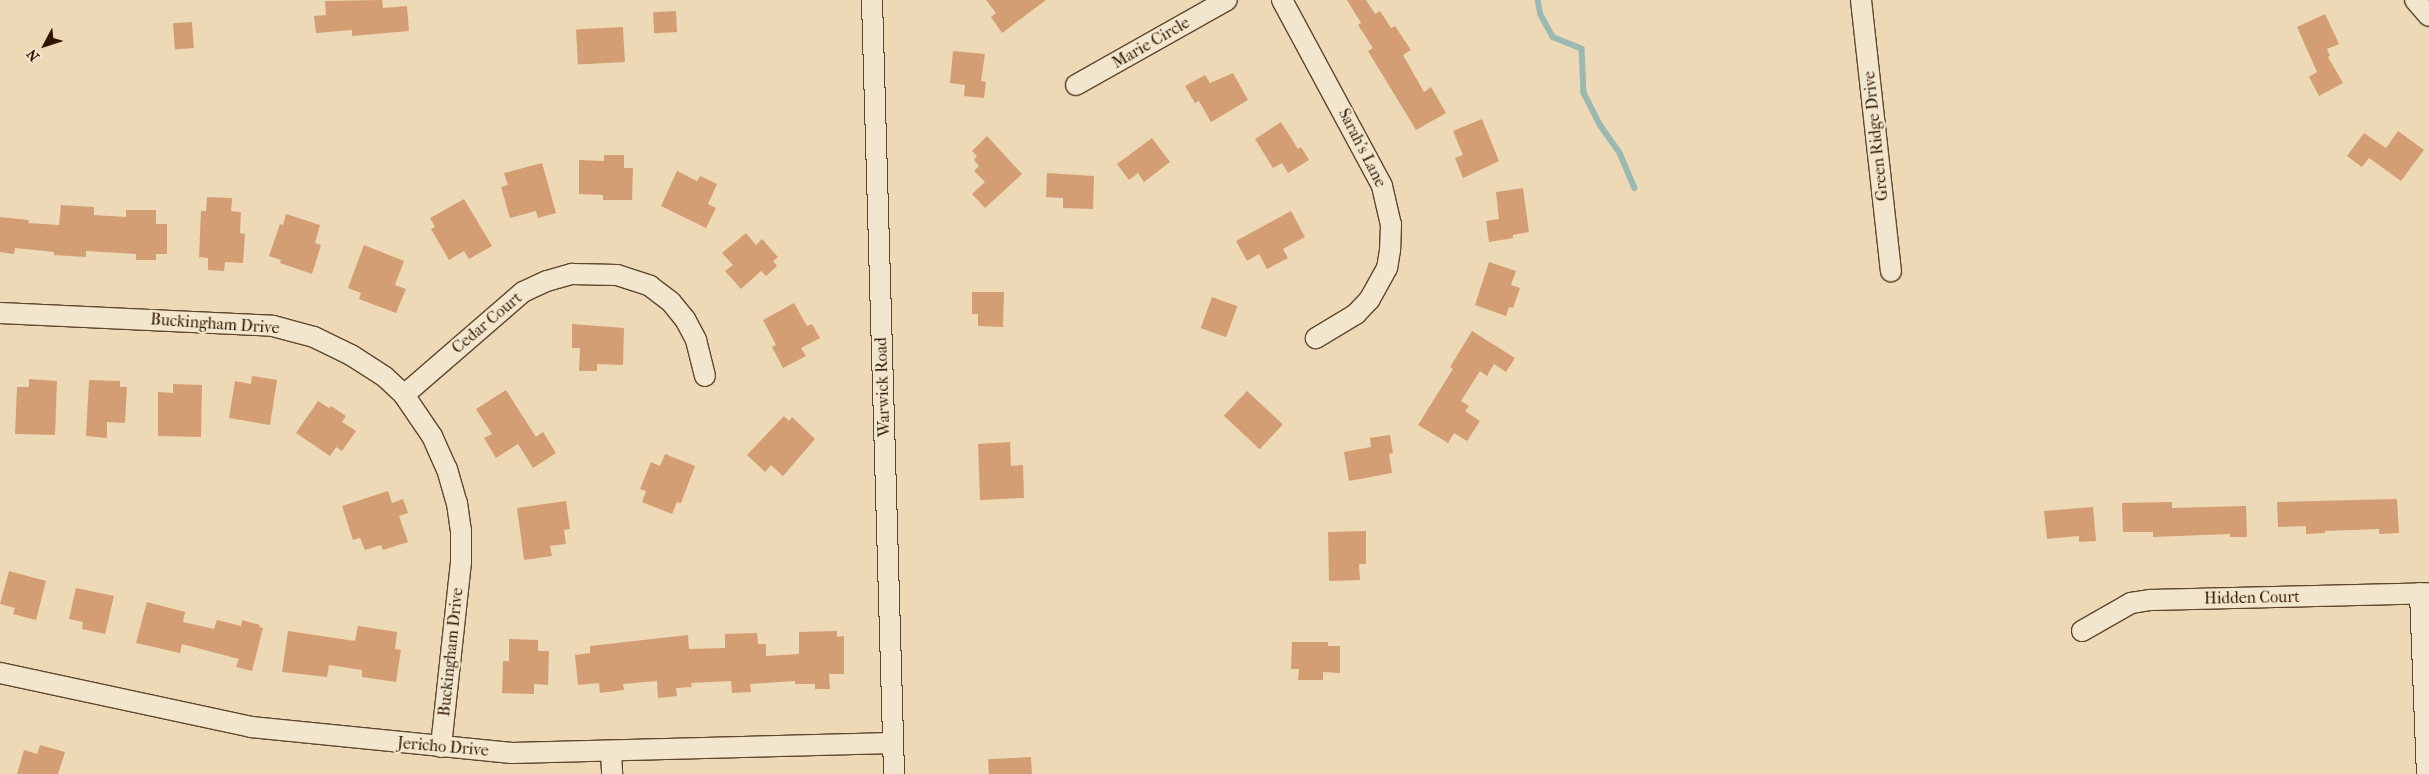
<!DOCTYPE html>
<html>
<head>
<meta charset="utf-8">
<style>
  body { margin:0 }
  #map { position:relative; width:2429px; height:774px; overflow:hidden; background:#edd9b5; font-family:"IM FELL French Canon",serif }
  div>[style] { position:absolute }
  .stream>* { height:5.5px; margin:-2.75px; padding:0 2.75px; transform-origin:2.75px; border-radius:2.75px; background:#9ab9b2 }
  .building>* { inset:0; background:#d39e73; transform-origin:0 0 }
  .roads { filter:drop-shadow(1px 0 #5f472d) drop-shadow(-1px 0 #5f472d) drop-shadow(0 1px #5f472d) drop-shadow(0 -1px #5f472d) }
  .street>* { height:20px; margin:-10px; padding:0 10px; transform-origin:10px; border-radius:10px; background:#f3e6cf }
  span { translate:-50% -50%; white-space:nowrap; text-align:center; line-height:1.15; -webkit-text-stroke:4.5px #f3e6cf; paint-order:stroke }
  .street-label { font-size:16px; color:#301600 }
  .north { position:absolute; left:20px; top:20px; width:50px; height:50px; -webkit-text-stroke:4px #f3e6cf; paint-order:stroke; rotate:230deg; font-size:14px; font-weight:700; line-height:20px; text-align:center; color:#301600 }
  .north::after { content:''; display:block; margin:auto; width:18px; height:22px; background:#301600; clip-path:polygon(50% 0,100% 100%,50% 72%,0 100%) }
</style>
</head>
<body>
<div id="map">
  <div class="stream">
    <i style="left:1538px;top:0;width:15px;rotate:79deg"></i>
    <i style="left:1541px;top:15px;width:25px;rotate:61deg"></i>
    <i style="left:1553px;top:37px;width:31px;rotate:22deg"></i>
    <i style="left:1582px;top:49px;width:44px;rotate:87.4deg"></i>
    <i style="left:1584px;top:93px;width:37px;rotate:63deg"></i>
    <i style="left:1601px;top:126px;width:33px;rotate:55deg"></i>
    <i style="left:1620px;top:153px;width:38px;rotate:67deg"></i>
  </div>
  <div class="building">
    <i style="clip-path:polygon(382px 0,383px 8px,407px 6px,409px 31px,352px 36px,352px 30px,316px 33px,314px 16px,326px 15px,325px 1px)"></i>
    <i style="clip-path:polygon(986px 0,1046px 0,1002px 33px,991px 17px,996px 13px)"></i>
    <i style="clip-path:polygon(1347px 0,1366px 0,1375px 14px,1380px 11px,1391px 28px,1395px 26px,1411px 50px,1403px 55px,1424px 92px,1431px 87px,1446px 113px,1416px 130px,1368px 51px,1373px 48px,1358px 25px,1361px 23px)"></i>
    <i style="left:676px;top:11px;width:21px;height:23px;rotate:87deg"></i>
    <i style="clip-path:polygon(2325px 14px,2339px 44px,2327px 49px,2330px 56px,2328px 57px,2343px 83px,2319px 96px,2309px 77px,2317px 72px,2297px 27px)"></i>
    <i style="left:192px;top:22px;width:26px;height:19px;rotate:86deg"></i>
    <i style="left:623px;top:27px;width:35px;height:47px;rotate:87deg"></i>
    <i style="clip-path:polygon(953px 51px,985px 54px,981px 81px,986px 82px,984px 98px,964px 96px,965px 85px,950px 83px)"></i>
    <i style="clip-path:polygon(1233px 73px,1248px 100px,1211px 122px,1199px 101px,1195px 103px,1185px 86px,1205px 75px,1210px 83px)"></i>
    <i style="clip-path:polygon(1482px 119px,1499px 161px,1463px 178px,1455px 158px,1463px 155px,1453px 131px)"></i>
    <i style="clip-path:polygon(1281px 122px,1298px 149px,1301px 147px,1309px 160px,1288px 173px,1282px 163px,1273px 168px,1255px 139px)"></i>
    <i style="clip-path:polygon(2398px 131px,2424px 150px,2401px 181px,2369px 158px,2362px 167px,2347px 156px,2364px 133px,2386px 148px)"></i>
    <i style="clip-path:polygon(987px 136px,1022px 174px,985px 208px,972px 194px,985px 182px,974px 171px,979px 166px,974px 160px,977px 156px,972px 151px)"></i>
    <i style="clip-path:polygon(1152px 138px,1170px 162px,1144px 182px,1138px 173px,1129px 180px,1117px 164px)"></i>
    <i style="clip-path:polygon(604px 155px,624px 155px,624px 168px,633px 168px,632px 200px,603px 200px,603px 195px,579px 194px,579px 160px,604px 161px)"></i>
    <i style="clip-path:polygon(542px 163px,556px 213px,538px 218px,536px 211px,510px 218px,501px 187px,508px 185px,504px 173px)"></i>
    <i style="clip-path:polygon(677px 171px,697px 181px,700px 176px,717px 184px,708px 204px,716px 208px,706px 228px,661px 206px)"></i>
    <i style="clip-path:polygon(1047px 173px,1094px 176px,1093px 209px,1063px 208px,1063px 198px,1046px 197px)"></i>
    <i style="clip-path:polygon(1523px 188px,1529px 232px,1513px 235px,1513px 238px,1489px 242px,1486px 221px,1499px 219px,1496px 192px)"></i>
    <i style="clip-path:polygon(207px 197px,232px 198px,231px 211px,241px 212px,240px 233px,245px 234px,243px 263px,225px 262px,224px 271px,208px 270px,208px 258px,199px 257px,201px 211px,206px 211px)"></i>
    <i style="clip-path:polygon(464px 199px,492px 246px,469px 259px,464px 251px,449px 260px,431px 229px,435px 227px,430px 218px)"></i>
    <i style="clip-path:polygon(61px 205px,94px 207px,94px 215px,126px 217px,126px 210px,156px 210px,156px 224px,167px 224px,167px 254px,156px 254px,156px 260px,136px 260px,136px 254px,86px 251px,86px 257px,54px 255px,54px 252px,15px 248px,14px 254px,0 252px,0 217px,29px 220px,28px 223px,59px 225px)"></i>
    <i style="clip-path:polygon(1291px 211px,1305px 237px,1283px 249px,1288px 258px,1267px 269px,1259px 254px,1247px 261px,1236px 241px)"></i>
    <i style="clip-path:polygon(286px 214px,320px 225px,315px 243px,321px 245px,312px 274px,280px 263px,281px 260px,269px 256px,280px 224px,283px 225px)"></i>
    <i style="clip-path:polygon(746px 233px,756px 245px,762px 239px,778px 257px,773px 261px,777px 266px,766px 276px,761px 271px,741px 289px,725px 271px,733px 265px,722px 253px)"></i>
    <i style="clip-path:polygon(364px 245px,404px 261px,395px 285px,406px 289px,396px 313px,359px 299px,361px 293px,348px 288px)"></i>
    <i style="clip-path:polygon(1489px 262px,1516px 271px,1511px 285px,1520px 288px,1513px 308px,1509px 307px,1506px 316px,1475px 305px)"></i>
    <i style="clip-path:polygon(972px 292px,1004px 292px,1003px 327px,978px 326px,978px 314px,972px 314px)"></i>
    <i style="left:1212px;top:297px;width:27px;height:33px;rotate:20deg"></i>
    <i style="clip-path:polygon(794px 303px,807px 326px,812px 324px,820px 338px,801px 348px,806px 356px,783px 368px,772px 347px,776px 345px,763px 320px)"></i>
    <i style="clip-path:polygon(572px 324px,624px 328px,623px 365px,597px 364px,597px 371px,579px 371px,580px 348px,572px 348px)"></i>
    <i style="clip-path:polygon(1472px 331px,1515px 358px,1506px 372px,1494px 364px,1487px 376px,1480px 371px,1461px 401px,1469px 406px,1465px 411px,1480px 421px,1467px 441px,1454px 433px,1448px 443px,1418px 425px,1453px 369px,1450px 367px)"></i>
    <i style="clip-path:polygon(252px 376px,277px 380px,270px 425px,229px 418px,235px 381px,251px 384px)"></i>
    <i style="clip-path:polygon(29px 379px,57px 381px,55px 435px,15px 434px,17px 387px,29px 387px)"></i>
    <i style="clip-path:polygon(89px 380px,120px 381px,120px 387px,127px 387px,125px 423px,107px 422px,107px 438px,86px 436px)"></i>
    <i style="clip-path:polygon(173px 384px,202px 385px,201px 437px,158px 436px,158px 392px,173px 393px)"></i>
    <i style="clip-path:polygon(506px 390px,536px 437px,543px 432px,556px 453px,533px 468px,518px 444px,496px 458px,484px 438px,492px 434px,476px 409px)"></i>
    <i style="left:1247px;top:391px;width:49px;height:34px;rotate:43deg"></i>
    <i style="clip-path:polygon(318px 401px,329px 408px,331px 406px,346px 416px,342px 422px,356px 431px,342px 451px,336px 447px,330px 456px,296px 433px)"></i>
    <i style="clip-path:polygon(784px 416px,789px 421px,792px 417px,815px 439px,783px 476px,771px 465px,765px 472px,747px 455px)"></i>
    <i style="clip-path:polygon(1390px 435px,1393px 453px,1389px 454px,1392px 473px,1349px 481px,1344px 452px,1371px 447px,1370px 438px)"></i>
    <i style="clip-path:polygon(1010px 442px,1011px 466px,1023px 465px,1024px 498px,980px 500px,978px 444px)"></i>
    <i style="clip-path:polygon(665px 454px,695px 466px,681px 503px,677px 502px,672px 514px,642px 502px,646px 491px,640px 489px,651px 462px,660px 466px)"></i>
    <i style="clip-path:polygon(388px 491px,392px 503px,403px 499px,408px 513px,399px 516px,408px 542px,383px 550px,381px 545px,365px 550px,360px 538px,353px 540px,342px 506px)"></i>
    <i style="clip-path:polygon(2397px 499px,2399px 533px,2379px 534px,2379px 529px,2325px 531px,2325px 533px,2306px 534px,2306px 526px,2278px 527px,2277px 502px)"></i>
    <i style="clip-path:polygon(566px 501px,570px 529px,564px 530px,566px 544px,550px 546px,552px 556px,524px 560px,517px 508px)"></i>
    <i style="clip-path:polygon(2172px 502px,2172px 508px,2246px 506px,2247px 537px,2230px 537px,2230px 534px,2153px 537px,2153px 532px,2123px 532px,2122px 503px)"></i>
    <i style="clip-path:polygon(2093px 507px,2096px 541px,2079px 542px,2079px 536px,2047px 539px,2044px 511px)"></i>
    <i style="clip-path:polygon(1366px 531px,1366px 564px,1359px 564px,1360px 580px,1329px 581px,1328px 532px)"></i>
    <i style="clip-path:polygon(9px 571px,46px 581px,36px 620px,13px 614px,15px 608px,0 604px)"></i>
    <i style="clip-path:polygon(76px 588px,114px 596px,105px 634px,82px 629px,83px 622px,69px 619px)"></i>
    <i style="clip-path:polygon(147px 602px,185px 612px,183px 622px,214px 629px,217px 620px,241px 626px,242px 620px,260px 625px,259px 627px,263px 628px,252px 671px,236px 667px,239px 659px,182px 644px,180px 653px,136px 643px)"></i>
    <i style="clip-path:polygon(358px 626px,397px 632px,395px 649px,401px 650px,396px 682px,362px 677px,362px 670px,329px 665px,327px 677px,282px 672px,288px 631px,355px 641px)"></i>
    <i style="clip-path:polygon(837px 631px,837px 637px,844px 636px,844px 674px,829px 674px,830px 689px,815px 689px,815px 684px,795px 684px,795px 681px,750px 684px,751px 692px,732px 693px,731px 681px,691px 683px,692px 687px,676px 688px,677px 696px,658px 698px,657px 681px,623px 684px,624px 690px,600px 693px,599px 683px,578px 685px,575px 655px,590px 653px,590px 646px,688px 635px,689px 649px,725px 648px,725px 634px,757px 633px,758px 644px,766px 644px,766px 656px,799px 654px,799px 632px)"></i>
    <i style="clip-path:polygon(509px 639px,538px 640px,538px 651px,549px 651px,548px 685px,534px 684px,534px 694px,502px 693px,503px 661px,509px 661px)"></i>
    <i style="clip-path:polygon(1292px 642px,1328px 642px,1328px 646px,1340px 646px,1340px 673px,1323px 672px,1323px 680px,1298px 680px,1299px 669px,1291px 669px)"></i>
    <i style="clip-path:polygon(40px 745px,65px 752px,58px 774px,17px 774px,24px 750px,37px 754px)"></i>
    <i style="left:1031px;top:757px;width:17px;height:43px;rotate:87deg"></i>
  </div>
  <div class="roads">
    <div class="street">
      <i style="left:872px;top:0;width:774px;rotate:88.37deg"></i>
      <i style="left:1282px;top:0;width:211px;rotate:61.7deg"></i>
      <i style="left:1382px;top:186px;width:39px;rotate:77deg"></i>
      <i style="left:1391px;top:224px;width:26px;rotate:92deg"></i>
      <i style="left:1390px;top:250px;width:18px;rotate:99deg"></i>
      <i style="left:1387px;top:268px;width:37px;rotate:119deg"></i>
      <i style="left:1369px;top:300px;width:19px;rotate:133deg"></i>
      <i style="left:1356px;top:314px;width:47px;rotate:149deg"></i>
      <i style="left:1861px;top:0;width:273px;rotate:83.7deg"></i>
      <i style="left:2415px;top:0;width:21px;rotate:49deg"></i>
      <i style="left:1076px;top:85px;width:173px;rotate:-29.4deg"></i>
      <i style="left:0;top:313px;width:273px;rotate:2.7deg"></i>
      <i style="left:273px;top:326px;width:42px;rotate:15deg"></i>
      <i style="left:314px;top:337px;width:41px;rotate:25.9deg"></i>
      <i style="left:351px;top:355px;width:40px;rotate:32.9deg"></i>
      <i style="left:385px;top:377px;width:26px;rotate:43deg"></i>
      <i style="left:404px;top:395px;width:50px;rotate:55.7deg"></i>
      <i style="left:432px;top:436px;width:36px;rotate:66deg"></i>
      <i style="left:447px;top:469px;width:35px;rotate:74deg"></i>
      <i style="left:457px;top:503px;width:27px;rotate:82deg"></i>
      <i style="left:461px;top:530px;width:32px;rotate:90deg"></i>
      <i style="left:461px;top:562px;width:186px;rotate:96.2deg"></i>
      <i style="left:404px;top:395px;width:157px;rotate:-40.9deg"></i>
      <i style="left:523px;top:292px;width:26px;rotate:-25deg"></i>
      <i style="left:547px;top:281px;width:26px;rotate:-16deg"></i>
      <i style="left:572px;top:274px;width:45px;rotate:1.3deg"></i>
      <i style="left:617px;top:275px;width:35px;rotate:18deg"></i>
      <i style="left:650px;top:286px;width:26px;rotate:37deg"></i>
      <i style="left:671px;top:302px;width:22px;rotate:51deg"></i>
      <i style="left:685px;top:319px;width:24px;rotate:62deg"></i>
      <i style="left:696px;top:340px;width:37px;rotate:76deg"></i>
      <i style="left:2420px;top:593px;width:181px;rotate:87.8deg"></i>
      <i style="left:2082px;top:631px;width:56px;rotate:-29.7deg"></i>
      <i style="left:2131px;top:603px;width:20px;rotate:-9deg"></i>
      <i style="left:2151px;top:600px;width:278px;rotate:-1.4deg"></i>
      <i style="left:0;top:673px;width:257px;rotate:12.1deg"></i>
      <i style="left:251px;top:727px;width:262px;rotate:5.7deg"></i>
      <i style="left:512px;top:753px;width:381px;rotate:-1.5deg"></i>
      <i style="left:611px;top:752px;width:22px;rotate:87deg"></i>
    </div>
  </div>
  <div class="street-label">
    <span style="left:1151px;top:43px;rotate:-30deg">Marie Circle</span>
    <span style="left:1876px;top:136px;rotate:-96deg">Green Ridge Drive</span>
    <span style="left:1362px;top:148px;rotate:63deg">Sarah's Lane</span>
    <span style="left:487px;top:323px;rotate:-40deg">Cedar Court</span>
    <span style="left:215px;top:324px;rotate:4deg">Buckingham Drive</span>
    <span style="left:883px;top:387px;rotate:-92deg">Warwick Road</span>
    <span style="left:2252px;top:598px;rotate:-1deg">Hidden Court</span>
    <span style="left:451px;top:652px;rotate:-84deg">Buckingham Drive</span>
    <span style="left:443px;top:747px;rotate:5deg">Jericho Drive</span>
  </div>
  <div class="north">N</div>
</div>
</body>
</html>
